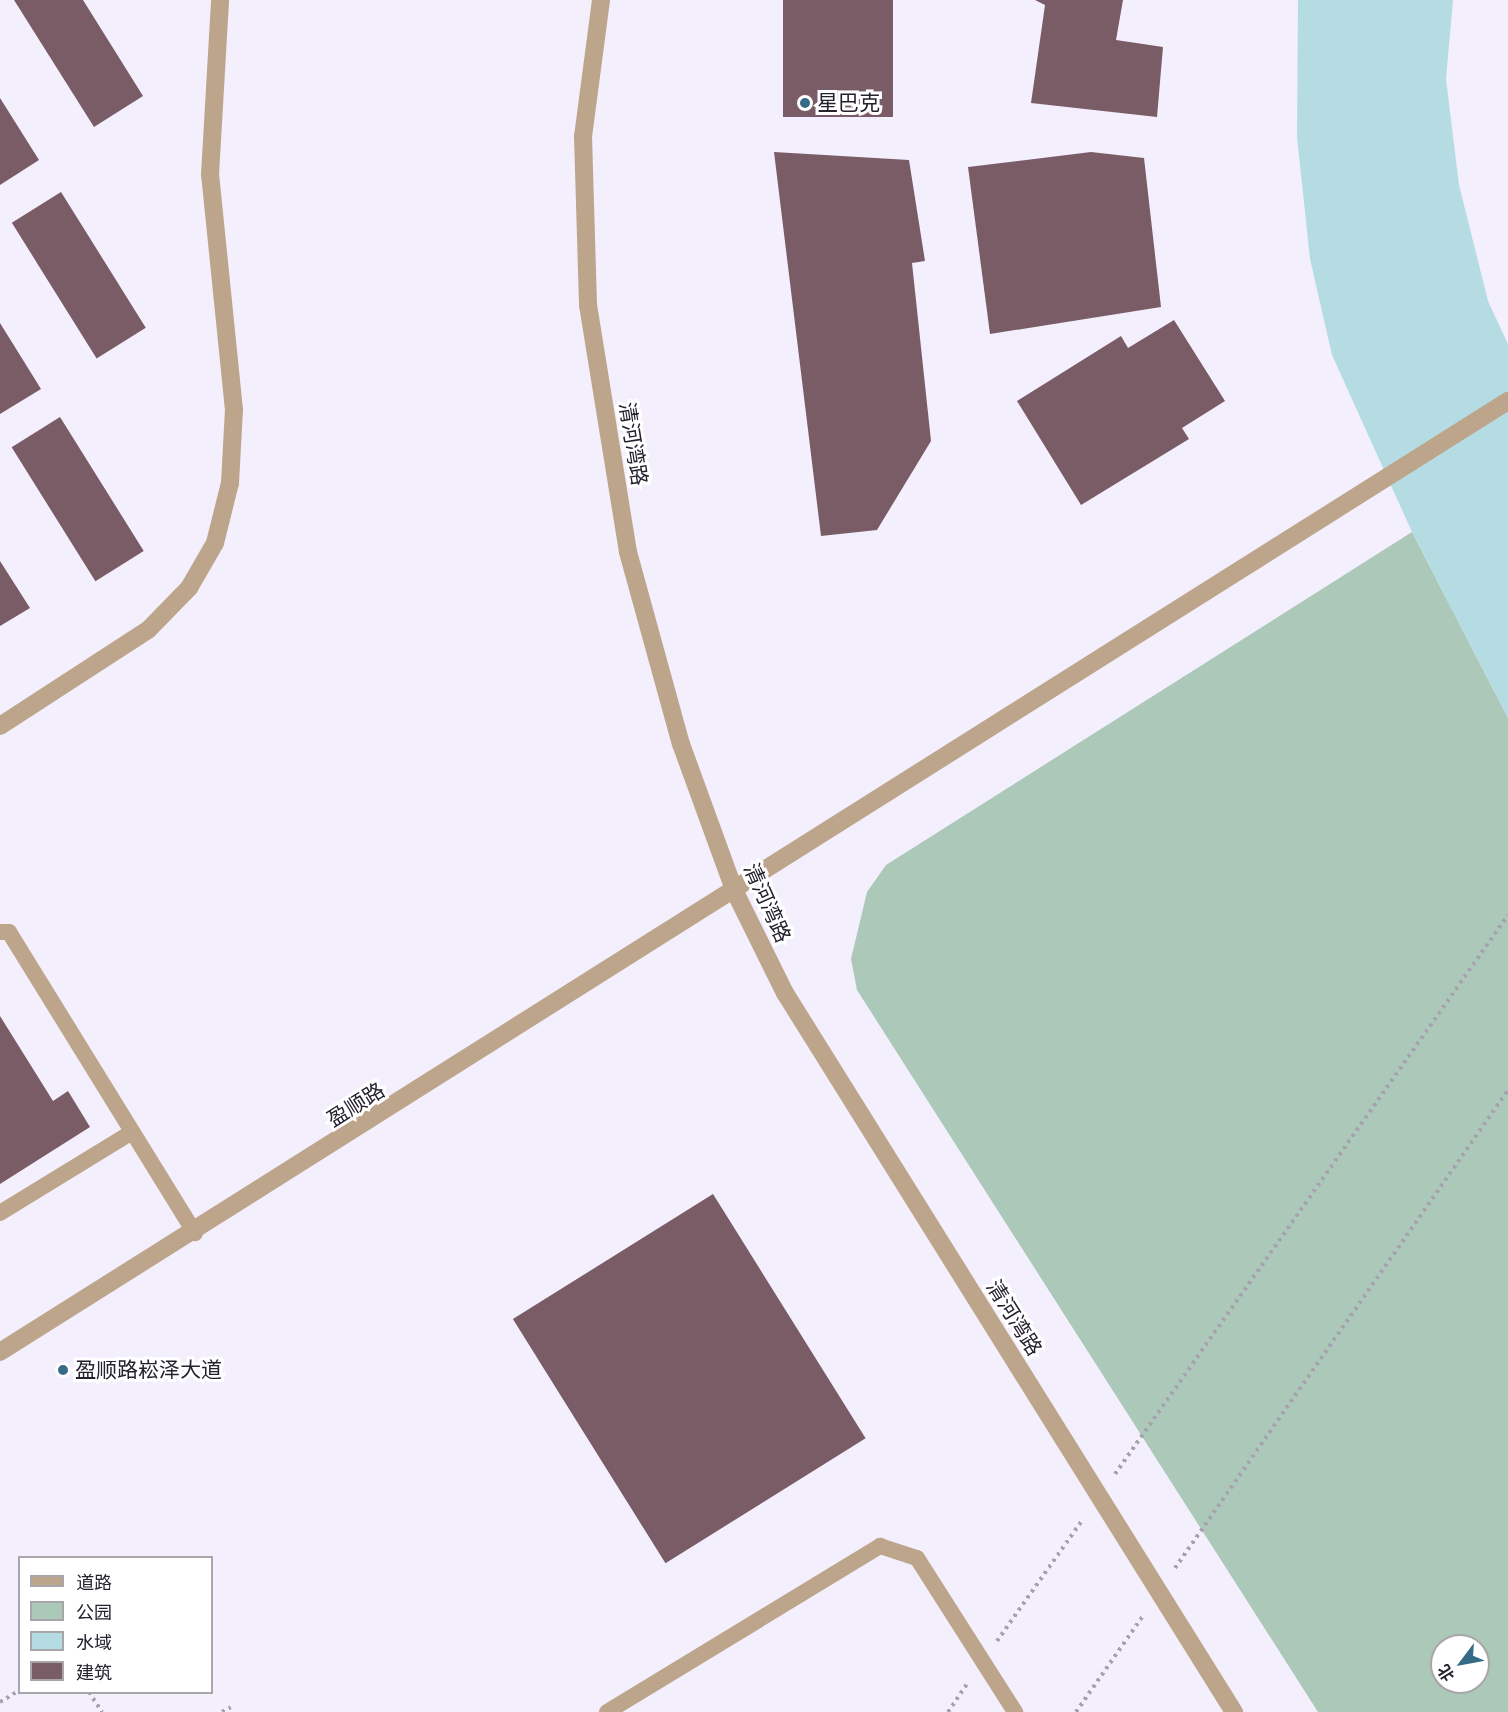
<!DOCTYPE html>
<html>
<head>
<meta charset="utf-8">
<style>
  body { margin:0 }
  #map { position:relative; width:1508px; height:1712px; overflow:hidden; background:#f4effd; font-family:"Nunito Sans","Noto Sans SC",sans-serif }
  div>[style] { position:absolute }
  .green>* { inset:0; background:#abc8b8 }
  .water>* { inset:0; background:#b5dce2 }
  .building>* { inset:0; background:#7a5c67; transform-origin:0 0 }
  .path>* { height:4px; margin-top:-2px; transform-origin:0; background:repeating-linear-gradient(90deg,#a6a1af 0 3px,transparent 0 7.5px) }
  .service>* { height:16px; margin:-8px; padding:0 8px; transform-origin:8px; border-radius:8px; background:#bca58b }
  .minor>* { height:18px; margin:-9px; padding:0 9px; transform-origin:9px; border-radius:9px; background:#bca58b }
  .dots>* { width:16px; height:16px; translate:-50% -50%; box-sizing:border-box; border:3px solid #fff; border-radius:50% }
  span { translate:-50% -50%; white-space:nowrap; text-align:center; line-height:1.15; -webkit-text-stroke:6px #fff; paint-order:stroke }
  .poi-label { font-size:21px; color:#26212e }
  .left { translate:0 -50%; text-align:left }
  .street-label { font-size:21px; color:#26212e }
  .legend { position:absolute; left:18px; top:1556px; width:195px; height:138px; box-sizing:border-box; background:#fff; border:2px solid #a8a6ab; margin:0; padding:8px 10px; list-style:none; font-size:18px; color:#26212e }
  .legend li { display:flex; align-items:center; gap:12px; height:30px }
  .legend b { width:30px; border:2px solid #a8a6ab }
  .north { position:absolute; left:1430px; top:1634px; width:60px; height:60px; box-sizing:border-box; background:#fff; border:2px solid #a8a6ab; border-radius:50%; rotate:238deg; font-size:16px; font-weight:700; line-height:24px; text-align:center; color:#26212e }
  .north::after { content:''; display:block; margin:auto; width:21px; height:27px; background:#356b86; clip-path:polygon(50% 0,100% 100%,50% 72%,0 100%) }
</style>
</head>
<body>
<div id="map">
  <div class="green">
    <i style="clip-path:polygon(evenodd,1412px 532px,1508px 718px,1508px 1712px,1318px 1712px,857px 990px,851px 959px,867px 892px,886px 865px,1412px 532px,1442px 1646px,1478px 1646px,1478px 1682px,1442px 1682px,1442px 1646px)"></i>
  </div>
  <div class="water">
    <i style="clip-path:polygon(1298px 0,1453px 0,1446px 79px,1459px 185px,1488px 301px,1508px 344px,1508px 718px,1412px 532px,1332px 355px,1310px 259px,1297px 137px)"></i>
  </div>
  <div class="building">
    <i style="clip-path:polygon(14px 0,83px 0,143px 96px,94px 127px)"></i>
    <i style="left:783px;top:0;width:110px;height:117px"></i>
    <i style="clip-path:polygon(1035px 0,1123px 0,1116px 40px,1163px 47px,1157px 117px,1031px 103px,1045px 5px)"></i>
    <i style="clip-path:polygon(0 98px,39px 160px,0 185px)"></i>
    <i style="clip-path:polygon(774px 152px,909px 160px,925px 261px,912px 263px,931px 441px,877px 530px,821px 536px)"></i>
    <i style="clip-path:polygon(1091px 152px,1144px 158px,1161px 307px,990px 334px,968px 167px)"></i>
    <i style="left:61px;top:192px;width:160px;height:58px;rotate:58deg"></i>
    <i style="clip-path:polygon(1174px 320px,1225px 401px,1182px 428px,1189px 439px,1081px 505px,1017px 401px,1121px 336px,1128px 348px)"></i>
    <i style="clip-path:polygon(0 323px,41px 389px,0 414px)"></i>
    <i style="left:60px;top:417px;width:158px;height:57px;rotate:58deg"></i>
    <i style="clip-path:polygon(0 561px,30px 608px,0 626px)"></i>
    <i style="clip-path:polygon(0 1016px,53px 1101px,68px 1091px,90px 1127px,0 1184px)"></i>
    <i style="left:713px;top:1194px;width:288px;height:236px;rotate:58deg"></i>
  </div>
  <div class="path">
    <i style="left:1115px;top:1474px;width:683px;rotate:-54.89deg"></i>
    <i style="left:1175px;top:1568px;width:583px;rotate:-55.14deg"></i>
    <i style="left:997px;top:1641px;width:149px;rotate:-54.8deg"></i>
    <i style="left:89px;top:1692px;width:24px;rotate:57deg"></i>
    <i style="left:0;top:1702px;width:23px;rotate:-31deg"></i>
    <i style="left:222px;top:1712px;width:10px;rotate:-29deg"></i>
    <i style="left:948px;top:1712px;width:34px;rotate:-56deg"></i>
    <i style="left:1076px;top:1712px;width:119px;rotate:-55.2deg"></i>
  </div>
  <div class="service">
    <i style="left:0;top:932px;width:9px"></i>
    <i style="left:9px;top:932px;width:354px;rotate:58.3deg"></i>
    <i style="left:0;top:1213px;width:155px;rotate:-31.5deg"></i>
    <i style="left:607px;top:1712px;width:320px;rotate:-31.3deg"></i>
    <i style="left:880px;top:1546px;width:39px;rotate:18deg"></i>
    <i style="left:917px;top:1558px;width:183px;rotate:57.5deg"></i>
  </div>
  <div class="minor">
    <i style="left:601px;top:0;width:137px;rotate:97.5deg"></i>
    <i style="left:583px;top:136px;width:169px;rotate:88.3deg"></i>
    <i style="left:588px;top:305px;width:250px;rotate:80.8deg"></i>
    <i style="left:628px;top:552px;width:199px;rotate:74.6deg"></i>
    <i style="left:681px;top:744px;width:158px;rotate:70deg"></i>
    <i style="left:735px;top:892px;width:113px;rotate:63.7deg"></i>
    <i style="left:785px;top:993px;width:848px;rotate:58.02deg"></i>
    <i style="left:0;top:726px;width:176px;rotate:-33deg"></i>
    <i style="left:148px;top:630px;width:59px;rotate:-45.7deg"></i>
    <i style="left:189px;top:588px;width:52px;rotate:-60deg"></i>
    <i style="left:215px;top:543px;width:62px;rotate:-76deg"></i>
    <i style="left:230px;top:483px;width:73px;rotate:-86.9deg"></i>
    <i style="left:234px;top:410px;width:236px;rotate:-95.8deg"></i>
    <i style="left:210px;top:175px;width:175px;rotate:-86.7deg"></i>
    <i style="left:0;top:1352px;width:1783px;rotate:-32.24deg"></i>
  </div>
  <div class="dots">
    <i style="left:805px;top:103px;background:#356b86"></i>
    <i style="left:63px;top:1370px;background:#356b86"></i>
  </div>
  <div class="poi-label">
    <span class="left" style="left:817px;top:103px">星巴克</span>
    <span class="left" style="left:75px;top:1370px">盈顺路崧泽大道</span>
  </div>
  <div class="street-label">
    <span style="left:633px;top:444px;rotate:81deg">清河湾路</span>
    <span style="left:767px;top:903px;rotate:66deg">清河湾路</span>
    <span style="left:356px;top:1105px;rotate:-32deg">盈顺路</span>
    <span style="left:1014px;top:1318px;rotate:58deg">清河湾路</span>
  </div>
  <ul class="legend">
  <li><b style="height:8px;background:#bca58b"></b>道路</li>
  <li><b style="height:16px;background:#abc8b8"></b>公园</li>
  <li><b style="height:16px;background:#b5dce2"></b>水域</li>
  <li><b style="height:16px;background:#7a5c67"></b>建筑</li>
  </ul>
  <div class="north">北</div>
</div>
</body>
</html>
